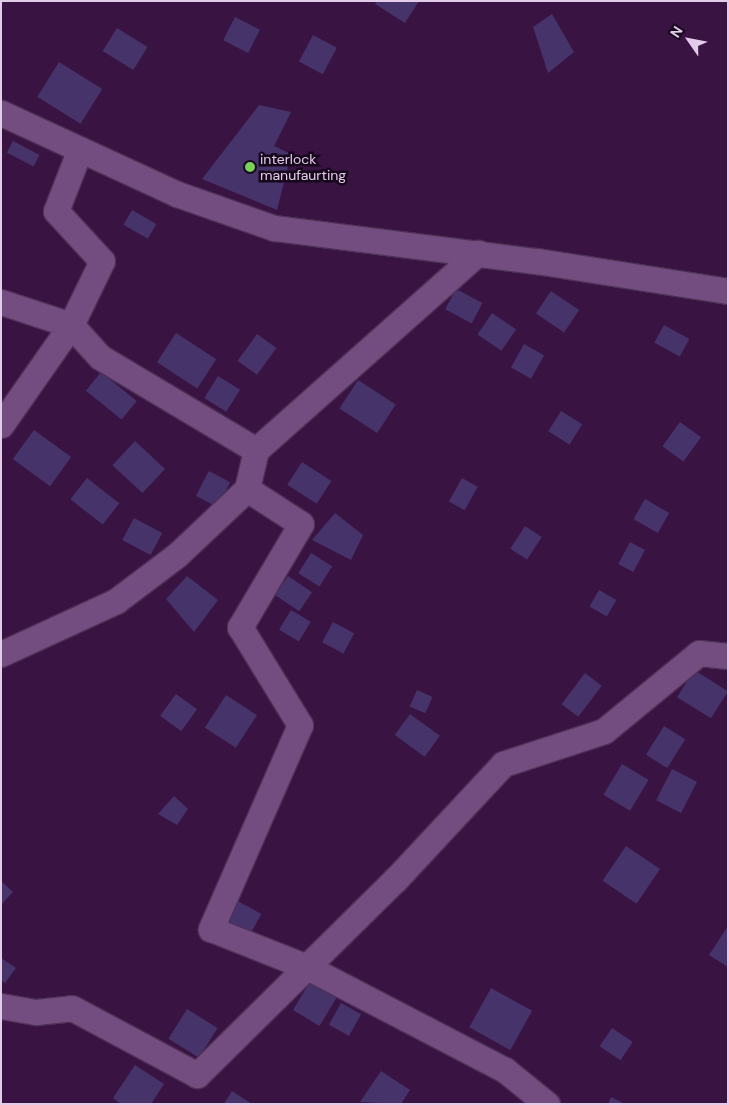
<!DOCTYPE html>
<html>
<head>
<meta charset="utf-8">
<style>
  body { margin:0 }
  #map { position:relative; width:729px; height:1105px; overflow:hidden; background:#391443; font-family:"DM Sans",sans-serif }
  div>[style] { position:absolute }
  .building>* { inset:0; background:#463369; transform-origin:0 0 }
  .roads { filter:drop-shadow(1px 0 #4e3157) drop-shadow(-1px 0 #4e3157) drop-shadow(0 1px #4e3157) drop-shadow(0 -1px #4e3157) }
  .minor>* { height:25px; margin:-12.5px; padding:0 12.5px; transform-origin:12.5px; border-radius:12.5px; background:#744d80 }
  .dots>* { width:14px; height:14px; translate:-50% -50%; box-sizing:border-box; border:2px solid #18081d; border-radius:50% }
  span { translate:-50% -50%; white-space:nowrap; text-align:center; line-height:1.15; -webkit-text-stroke:5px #18081d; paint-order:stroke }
  .poi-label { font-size:14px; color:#e2cce9 }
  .left { translate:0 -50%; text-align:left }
  .frame { position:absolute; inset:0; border:2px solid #e2cce9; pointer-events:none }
  .north { position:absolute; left:664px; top:15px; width:50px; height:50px; -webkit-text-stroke:4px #18081d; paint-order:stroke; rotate:303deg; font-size:14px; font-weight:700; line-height:20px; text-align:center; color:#e2cce9 }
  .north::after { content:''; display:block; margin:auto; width:18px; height:22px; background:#e2cce9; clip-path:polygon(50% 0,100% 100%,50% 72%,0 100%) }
</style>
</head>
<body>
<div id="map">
  <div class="building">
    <i style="clip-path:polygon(377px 1px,419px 1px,405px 23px,375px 4px)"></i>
    <i style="clip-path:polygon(552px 14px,574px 52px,548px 73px,533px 27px)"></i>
    <i style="left:235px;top:17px;width:28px;height:26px;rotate:27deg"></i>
    <i style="left:117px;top:28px;width:36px;height:27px;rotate:32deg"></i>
    <i style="left:313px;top:35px;width:27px;height:30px;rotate:28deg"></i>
    <i style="left:59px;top:62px;width:51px;height:41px;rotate:32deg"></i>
    <i style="clip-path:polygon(259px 105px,291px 112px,274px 146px,291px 154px,277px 210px,202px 179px)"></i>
    <i style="left:13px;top:141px;width:30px;height:13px;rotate:28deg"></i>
    <i style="left:132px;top:210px;width:28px;height:17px;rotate:30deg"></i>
    <i style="left:456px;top:289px;width:30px;height:23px;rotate:28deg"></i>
    <i style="left:551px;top:291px;width:34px;height:27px;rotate:34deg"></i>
    <i style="left:492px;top:313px;width:29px;height:26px;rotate:34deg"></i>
    <i style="left:664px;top:325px;width:29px;height:20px;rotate:29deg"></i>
    <i style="left:176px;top:333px;width:48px;height:35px;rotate:33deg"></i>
    <i style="left:257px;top:334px;width:24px;height:33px;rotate:36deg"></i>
    <i style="left:524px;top:344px;width:23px;height:27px;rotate:29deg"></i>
    <i style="left:101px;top:372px;width:46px;height:24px;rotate:39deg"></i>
    <i style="left:218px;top:376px;width:26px;height:26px;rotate:32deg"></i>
    <i style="left:358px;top:380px;width:45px;height:34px;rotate:33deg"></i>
    <i style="left:561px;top:411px;width:25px;height:24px;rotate:32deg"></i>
    <i style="left:680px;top:422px;width:26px;height:30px;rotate:36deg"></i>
    <i style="left:34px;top:430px;width:46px;height:36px;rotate:36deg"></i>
    <i style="left:135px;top:441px;width:41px;height:33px;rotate:43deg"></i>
    <i style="left:302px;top:462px;width:35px;height:27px;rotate:33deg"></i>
    <i style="left:209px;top:471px;width:24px;height:28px;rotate:28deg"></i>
    <i style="left:87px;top:478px;width:41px;height:27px;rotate:38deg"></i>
    <i style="left:462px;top:478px;width:18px;height:27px;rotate:29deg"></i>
    <i style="left:645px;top:499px;width:28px;height:23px;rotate:30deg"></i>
    <i style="clip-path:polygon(335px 513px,363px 535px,351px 560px,312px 540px)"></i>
    <i style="left:134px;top:518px;width:32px;height:25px;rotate:28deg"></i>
    <i style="left:525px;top:526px;width:20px;height:27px;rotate:33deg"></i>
    <i style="left:630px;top:542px;width:17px;height:25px;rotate:28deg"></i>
    <i style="left:311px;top:553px;width:25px;height:24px;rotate:32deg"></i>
    <i style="clip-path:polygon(187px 576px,218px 600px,194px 632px,166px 599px)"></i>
    <i style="left:288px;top:576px;width:29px;height:23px;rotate:34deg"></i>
    <i style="left:599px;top:590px;width:20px;height:19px;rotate:30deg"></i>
    <i style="left:291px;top:610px;width:23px;height:23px;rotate:31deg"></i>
    <i style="left:333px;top:622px;width:24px;height:23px;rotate:28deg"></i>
    <i style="left:694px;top:670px;width:40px;height:32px;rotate:32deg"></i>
    <i style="left:585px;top:673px;width:21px;height:39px;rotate:37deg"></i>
    <i style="left:417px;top:690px;width:17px;height:18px;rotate:24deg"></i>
    <i style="left:176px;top:694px;width:26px;height:27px;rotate:36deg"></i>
    <i style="left:226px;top:695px;width:37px;height:39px;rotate:33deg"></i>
    <i style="left:410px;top:714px;width:37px;height:26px;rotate:36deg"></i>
    <i style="left:664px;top:726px;width:25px;height:34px;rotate:32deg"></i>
    <i style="left:622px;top:764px;width:31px;height:36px;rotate:31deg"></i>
    <i style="left:672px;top:769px;width:28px;height:35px;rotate:27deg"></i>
    <i style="clip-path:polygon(174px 796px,188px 809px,177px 825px,158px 814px)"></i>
    <i style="left:626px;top:846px;width:41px;height:42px;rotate:34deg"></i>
    <i style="clip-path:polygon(1px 881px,13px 892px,1px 905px)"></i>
    <i style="left:236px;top:900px;width:29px;height:25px;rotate:29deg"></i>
    <i style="clip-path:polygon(728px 926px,728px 967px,709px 955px)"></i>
    <i style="clip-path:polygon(1px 958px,16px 968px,5px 983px,1px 980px)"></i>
    <i style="left:311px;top:980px;width:31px;height:35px;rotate:31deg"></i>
    <i style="left:491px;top:988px;width:47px;height:45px;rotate:29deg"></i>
    <i style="left:341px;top:1003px;width:23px;height:25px;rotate:29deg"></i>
    <i style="left:187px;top:1009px;width:36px;height:35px;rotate:32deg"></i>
    <i style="left:612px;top:1028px;width:25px;height:22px;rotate:34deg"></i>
    <i style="clip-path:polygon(135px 1065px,164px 1084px,151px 1104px,121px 1104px,113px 1098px)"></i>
    <i style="clip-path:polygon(381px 1071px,410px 1090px,401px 1104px,360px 1102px)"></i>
    <i style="clip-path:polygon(232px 1091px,252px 1104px,224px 1104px)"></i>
    <i style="clip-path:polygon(611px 1097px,625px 1104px,608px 1104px)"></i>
  </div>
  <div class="roads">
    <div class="minor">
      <i style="left:1px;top:113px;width:194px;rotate:24.7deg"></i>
      <i style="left:177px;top:194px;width:103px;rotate:19.3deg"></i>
      <i style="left:274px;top:228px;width:265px;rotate:7.2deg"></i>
      <i style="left:537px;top:261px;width:193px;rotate:8.9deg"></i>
      <i style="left:1px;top:302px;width:74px;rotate:18.2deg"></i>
      <i style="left:71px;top:325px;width:43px;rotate:47.8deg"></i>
      <i style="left:100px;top:357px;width:182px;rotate:30.8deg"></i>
      <i style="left:1px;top:425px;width:122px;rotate:-55deg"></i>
      <i style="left:71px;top:325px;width:71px;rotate:-64.2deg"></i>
      <i style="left:102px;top:261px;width:68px;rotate:-132.6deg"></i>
      <i style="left:56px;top:211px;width:66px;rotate:-68.8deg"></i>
      <i style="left:247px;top:489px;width:64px;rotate:32.9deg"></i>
      <i style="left:301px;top:524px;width:120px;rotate:120.6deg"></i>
      <i style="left:240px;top:627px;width:115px;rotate:58.5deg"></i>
      <i style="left:300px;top:725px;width:223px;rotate:113.6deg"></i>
      <i style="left:211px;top:929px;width:103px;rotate:21.6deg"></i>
      <i style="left:307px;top:967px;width:223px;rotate:27.5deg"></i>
      <i style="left:505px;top:1070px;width:54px;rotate:39deg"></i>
      <i style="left:1px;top:654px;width:127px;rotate:-24.7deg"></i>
      <i style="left:116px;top:601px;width:76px;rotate:-37deg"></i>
      <i style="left:177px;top:555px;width:96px;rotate:-43.3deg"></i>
      <i style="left:247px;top:489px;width:40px;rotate:-77deg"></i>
      <i style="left:256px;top:450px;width:297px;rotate:-41.6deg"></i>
      <i style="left:1px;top:1006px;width:36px;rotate:10deg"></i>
      <i style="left:36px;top:1012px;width:36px;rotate:-6deg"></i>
      <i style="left:72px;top:1008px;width:142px;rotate:28.2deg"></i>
      <i style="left:197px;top:1075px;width:278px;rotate:-44.6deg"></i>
      <i style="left:395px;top:880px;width:158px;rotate:-47deg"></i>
      <i style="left:503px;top:764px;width:106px;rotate:-18.1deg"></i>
      <i style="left:604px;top:731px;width:123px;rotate:-39.4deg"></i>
      <i style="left:699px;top:653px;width:29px;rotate:6deg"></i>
    </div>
  </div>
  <div class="dots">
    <i style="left:250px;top:167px;background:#79d157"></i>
  </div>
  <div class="poi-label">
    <span class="left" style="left:260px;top:167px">interlock<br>manufaurting</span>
  </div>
  <div class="frame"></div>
  <div class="north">N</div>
</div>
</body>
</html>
